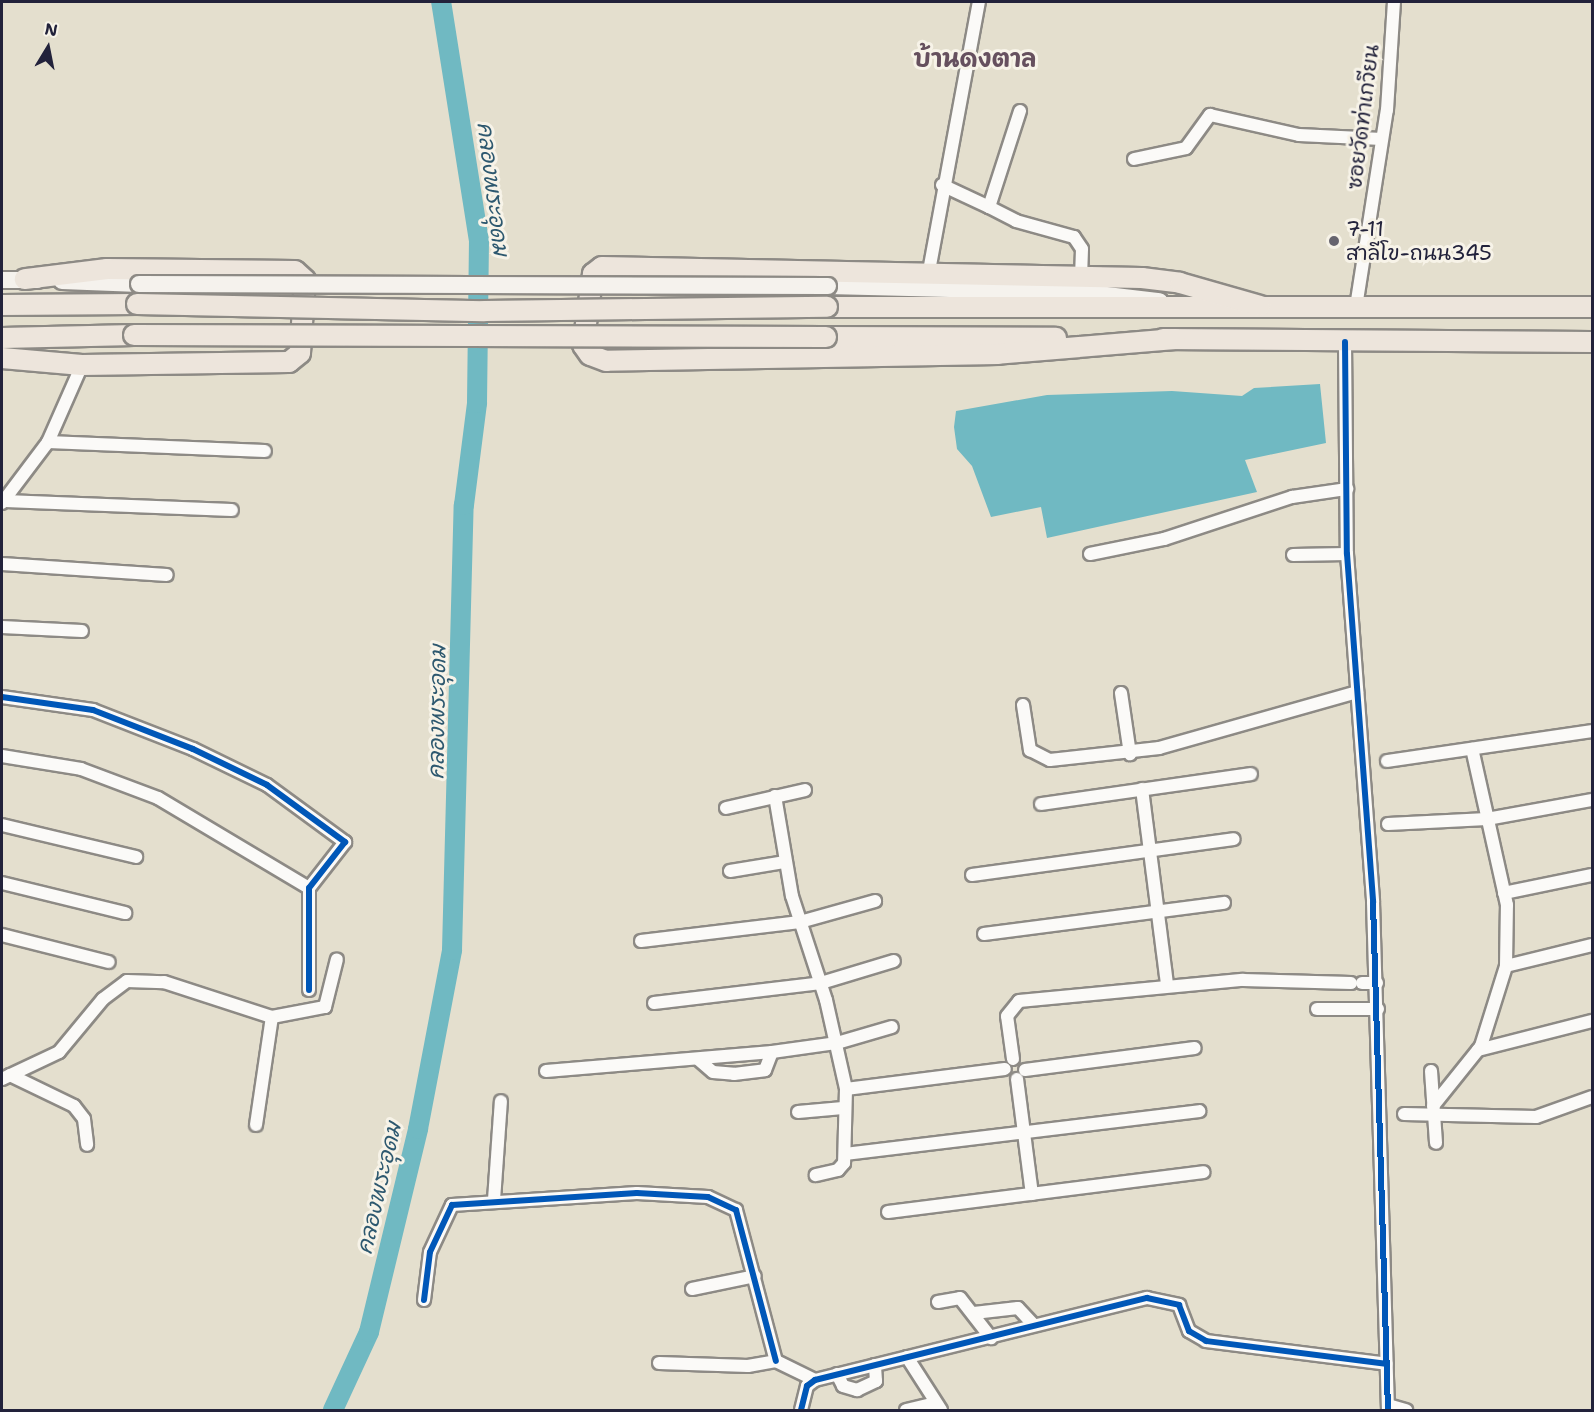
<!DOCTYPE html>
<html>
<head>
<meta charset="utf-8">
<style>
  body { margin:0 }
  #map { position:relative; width:1594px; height:1412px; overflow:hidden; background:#e4dfce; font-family:"Shantell Sans","Playpen Sans Thai",sans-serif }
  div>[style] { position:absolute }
  .water>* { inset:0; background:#70b9c2 }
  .river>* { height:20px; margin:-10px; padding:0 10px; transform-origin:10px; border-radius:10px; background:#70b9c2 }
  .roads { filter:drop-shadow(2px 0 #8d8a85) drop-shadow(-2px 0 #8d8a85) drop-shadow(0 2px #8d8a85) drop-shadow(0 -2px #8d8a85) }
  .minor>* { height:12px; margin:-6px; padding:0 6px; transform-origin:6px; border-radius:6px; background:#fbfaf8 }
  .secondary>* { height:16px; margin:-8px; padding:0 8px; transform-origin:8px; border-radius:8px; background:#f5f2ed }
  .primary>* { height:20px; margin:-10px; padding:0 10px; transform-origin:10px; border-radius:10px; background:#ede5dc }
  .bridges { filter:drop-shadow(2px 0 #8d8a85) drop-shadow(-2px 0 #8d8a85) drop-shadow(0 2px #8d8a85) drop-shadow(0 -2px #8d8a85) }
  .secondary-bridge>* { height:16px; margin:-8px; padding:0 8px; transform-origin:8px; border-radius:8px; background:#f5f2ed }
  .primary-bridge>* { height:20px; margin:-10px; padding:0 10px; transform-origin:10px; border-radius:10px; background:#ede5dc }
  .cycleway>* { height:6px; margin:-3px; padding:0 3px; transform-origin:3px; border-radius:3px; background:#0057b8 }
  .dots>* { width:16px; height:16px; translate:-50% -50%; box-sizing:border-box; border:3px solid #f7f3e8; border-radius:50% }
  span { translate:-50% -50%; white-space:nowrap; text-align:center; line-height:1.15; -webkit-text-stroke:6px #f7f3e8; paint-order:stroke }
  .street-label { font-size:21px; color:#22223b }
  .poi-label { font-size:21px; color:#22223b }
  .left { translate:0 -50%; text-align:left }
  .water-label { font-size:22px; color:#2d586f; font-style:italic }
  .quarter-label { font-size:24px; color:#66505e; font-weight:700 }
  .frame { position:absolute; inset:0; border:3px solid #22223b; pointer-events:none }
  .north { position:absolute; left:18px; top:18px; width:60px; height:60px; -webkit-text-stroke:4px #f7f3e8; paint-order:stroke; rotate:10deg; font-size:16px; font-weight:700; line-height:24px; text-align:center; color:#22223b }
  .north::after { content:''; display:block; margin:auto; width:21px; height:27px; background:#22223b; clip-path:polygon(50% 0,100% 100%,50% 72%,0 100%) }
</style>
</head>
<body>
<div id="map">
  <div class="water">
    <i style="clip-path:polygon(1320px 384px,1326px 443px,1245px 460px,1257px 492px,1047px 538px,1041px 507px,991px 517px,972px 466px,957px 449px,954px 427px,956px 411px,1047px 395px,1172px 391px,1242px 396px,1254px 388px)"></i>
  </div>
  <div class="river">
    <i style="left:333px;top:1410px;width:86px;rotate:-65.2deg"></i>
    <i style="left:369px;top:1332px;width:209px;rotate:-76.4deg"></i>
    <i style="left:418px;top:1129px;width:182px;rotate:-79.2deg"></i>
    <i style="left:452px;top:950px;width:445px;rotate:-88.5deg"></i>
    <i style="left:464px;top:505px;width:103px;rotate:-82.7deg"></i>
    <i style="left:477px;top:403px;width:162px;rotate:-89.3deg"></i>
    <i style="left:479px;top:241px;width:242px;rotate:-99deg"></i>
  </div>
  <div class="roads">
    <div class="minor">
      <i style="left:1020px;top:111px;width:101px;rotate:107.9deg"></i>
      <i style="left:989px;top:207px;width:30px;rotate:27deg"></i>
      <i style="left:1016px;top:221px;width:60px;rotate:15.4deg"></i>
      <i style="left:1074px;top:237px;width:14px;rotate:56deg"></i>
      <i style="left:1082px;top:249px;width:26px;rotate:92deg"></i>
      <i style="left:1134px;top:159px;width:53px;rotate:-11.9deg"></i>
      <i style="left:1186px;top:148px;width:41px;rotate:-54deg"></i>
      <i style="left:1210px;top:115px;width:91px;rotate:12.7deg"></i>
      <i style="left:1299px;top:135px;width:83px;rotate:2.8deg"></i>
      <i style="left:942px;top:185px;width:52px;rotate:25.1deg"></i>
      <i style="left:929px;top:271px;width:274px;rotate:-79.5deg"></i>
      <i style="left:1356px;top:307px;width:199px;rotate:-81.1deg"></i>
      <i style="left:1387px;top:110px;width:108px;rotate:-86.3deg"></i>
      <i style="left:1345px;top:342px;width:212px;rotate:89.5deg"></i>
      <i style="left:1347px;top:554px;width:349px;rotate:85.7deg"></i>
      <i style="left:1373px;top:902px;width:508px;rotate:88.31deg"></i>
      <i style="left:48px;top:442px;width:217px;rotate:2.4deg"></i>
      <i style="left:5px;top:501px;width:227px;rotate:2.3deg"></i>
      <i style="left:2px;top:503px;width:76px;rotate:-53deg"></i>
      <i style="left:48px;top:442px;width:84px;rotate:-66.2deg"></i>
      <i style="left:1090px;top:554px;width:76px;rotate:-11.5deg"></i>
      <i style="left:1164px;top:539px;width:135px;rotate:-18.2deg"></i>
      <i style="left:1292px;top:497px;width:56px;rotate:-8.3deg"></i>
      <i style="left:1293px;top:555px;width:54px;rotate:-1.1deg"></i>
      <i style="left:2px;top:564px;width:165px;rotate:3.8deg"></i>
      <i style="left:2px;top:627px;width:80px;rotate:2.9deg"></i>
      <i style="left:1121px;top:693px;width:62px;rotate:81.6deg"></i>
      <i style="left:2px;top:697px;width:92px;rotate:8.1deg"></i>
      <i style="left:93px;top:710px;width:107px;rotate:21.3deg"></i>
      <i style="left:193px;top:749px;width:82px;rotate:25.9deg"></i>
      <i style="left:267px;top:785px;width:97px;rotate:36.2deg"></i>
      <i style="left:345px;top:842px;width:58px;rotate:128deg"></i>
      <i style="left:309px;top:888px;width:102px;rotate:90deg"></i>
      <i style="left:1023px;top:705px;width:46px;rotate:81.2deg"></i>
      <i style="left:1030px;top:750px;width:22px;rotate:27deg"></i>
      <i style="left:1050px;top:760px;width:110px;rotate:-6.3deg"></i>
      <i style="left:1159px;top:748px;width:206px;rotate:-15.8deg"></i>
      <i style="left:2px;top:756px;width:80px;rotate:9.3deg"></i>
      <i style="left:81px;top:769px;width:82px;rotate:20.6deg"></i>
      <i style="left:158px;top:798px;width:176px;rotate:30.8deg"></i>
      <i style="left:1387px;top:761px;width:207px;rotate:-8.3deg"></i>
      <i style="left:1142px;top:789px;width:198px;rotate:82.7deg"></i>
      <i style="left:775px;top:796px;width:101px;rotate:80.4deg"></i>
      <i style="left:792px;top:896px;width:109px;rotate:71.9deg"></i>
      <i style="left:826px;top:1000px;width:91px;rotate:77.3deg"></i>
      <i style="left:846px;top:1089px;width:74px;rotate:91.5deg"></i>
      <i style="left:844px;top:1163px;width:9px;rotate:131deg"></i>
      <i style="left:838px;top:1170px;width:23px;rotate:167deg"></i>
      <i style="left:1041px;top:804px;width:212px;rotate:-8.1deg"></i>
      <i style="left:726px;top:808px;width:81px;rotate:-12.8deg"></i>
      <i style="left:1388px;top:824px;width:99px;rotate:-2.9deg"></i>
      <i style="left:1487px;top:819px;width:107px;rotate:-10.3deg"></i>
      <i style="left:2px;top:825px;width:138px;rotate:13.4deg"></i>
      <i style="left:730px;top:871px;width:56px;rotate:-9.3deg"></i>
      <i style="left:972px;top:875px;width:264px;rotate:-7.8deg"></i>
      <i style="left:2px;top:883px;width:127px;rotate:13.7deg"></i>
      <i style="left:1504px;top:893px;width:90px;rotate:-11.6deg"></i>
      <i style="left:984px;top:934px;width:242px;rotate:-7.4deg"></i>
      <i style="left:2px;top:935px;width:110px;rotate:14.2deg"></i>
      <i style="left:641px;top:941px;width:160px;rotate:-6.8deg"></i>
      <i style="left:800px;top:922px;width:78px;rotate:-15.6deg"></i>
      <i style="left:1506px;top:966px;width:89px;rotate:-13.7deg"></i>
      <i style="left:1362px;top:983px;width:15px"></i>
      <i style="left:654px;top:1003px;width:168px;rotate:-6.8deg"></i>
      <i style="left:821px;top:983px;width:76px;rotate:-16.8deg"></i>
      <i style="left:1317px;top:1009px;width:61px"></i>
      <i style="left:1478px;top:1050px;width:118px;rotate:-14.3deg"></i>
      <i style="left:1013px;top:1059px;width:43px;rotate:-97.9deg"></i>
      <i style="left:1007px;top:1016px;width:19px;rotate:-51deg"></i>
      <i style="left:1019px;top:1001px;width:225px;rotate:-5.4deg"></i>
      <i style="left:1243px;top:980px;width:108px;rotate:1.6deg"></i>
      <i style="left:699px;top:1060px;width:18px;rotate:41deg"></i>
      <i style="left:713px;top:1072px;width:21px;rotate:5deg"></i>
      <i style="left:734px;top:1074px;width:31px;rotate:-7deg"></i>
      <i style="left:765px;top:1070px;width:19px;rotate:-69deg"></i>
      <i style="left:1025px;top:1070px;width:171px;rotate:-7.4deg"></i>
      <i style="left:546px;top:1071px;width:227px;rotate:-4.8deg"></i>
      <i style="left:772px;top:1052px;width:66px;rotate:-7.9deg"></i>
      <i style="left:837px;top:1043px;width:57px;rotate:-16.2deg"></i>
      <i style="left:1431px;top:1071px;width:72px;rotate:86deg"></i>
      <i style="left:10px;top:1075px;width:71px;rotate:25.8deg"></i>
      <i style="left:74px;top:1106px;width:16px;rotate:52deg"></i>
      <i style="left:84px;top:1119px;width:26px;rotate:83deg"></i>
      <i style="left:2px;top:1079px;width:63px;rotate:-25.3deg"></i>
      <i style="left:59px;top:1052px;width:69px;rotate:-50.3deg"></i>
      <i style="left:103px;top:999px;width:30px;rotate:-37deg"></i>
      <i style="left:127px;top:981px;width:37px;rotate:2deg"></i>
      <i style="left:164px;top:982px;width:114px;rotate:18deg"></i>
      <i style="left:272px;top:1017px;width:54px;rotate:-10.7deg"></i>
      <i style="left:325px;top:1007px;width:49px;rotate:-76deg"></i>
      <i style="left:1017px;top:1079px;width:116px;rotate:82.6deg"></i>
      <i style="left:846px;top:1089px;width:160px;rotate:-7.2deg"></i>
      <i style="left:1433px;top:1106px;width:77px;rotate:-51.3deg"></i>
      <i style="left:1481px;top:1046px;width:84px;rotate:-72.6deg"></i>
      <i style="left:1506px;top:966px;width:61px;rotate:-89.1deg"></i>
      <i style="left:1507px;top:905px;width:160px;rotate:-102.6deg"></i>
      <i style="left:798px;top:1112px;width:45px;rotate:-5.1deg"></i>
      <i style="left:1404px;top:1114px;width:132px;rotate:1.3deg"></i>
      <i style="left:1536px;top:1117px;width:59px;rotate:-19.7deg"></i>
      <i style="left:256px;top:1125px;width:109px;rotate:-81.6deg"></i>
      <i style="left:845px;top:1154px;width:357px;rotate:-6.9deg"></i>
      <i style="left:494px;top:1200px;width:99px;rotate:-86deg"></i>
      <i style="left:888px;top:1212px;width:318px;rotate:-7.2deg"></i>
      <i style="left:692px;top:1289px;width:64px;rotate:-11.7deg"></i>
      <i style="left:424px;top:1300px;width:48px;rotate:-82.9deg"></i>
      <i style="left:430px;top:1252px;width:52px;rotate:-64.9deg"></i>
      <i style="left:452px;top:1205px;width:185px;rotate:-3.7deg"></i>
      <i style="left:637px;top:1193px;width:71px;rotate:3.2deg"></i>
      <i style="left:708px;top:1197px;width:31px;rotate:25deg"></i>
      <i style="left:736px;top:1210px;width:156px;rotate:75.2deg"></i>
      <i style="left:938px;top:1302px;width:22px;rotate:-10deg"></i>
      <i style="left:960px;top:1298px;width:51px;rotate:52.2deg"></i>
      <i style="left:974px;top:1313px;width:44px;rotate:-6.5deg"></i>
      <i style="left:1018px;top:1308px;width:22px;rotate:47deg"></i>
      <i style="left:907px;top:1357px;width:63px;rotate:57.3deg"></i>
      <i style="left:659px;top:1363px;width:89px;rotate:1.9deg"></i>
      <i style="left:748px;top:1366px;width:28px;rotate:-10deg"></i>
      <i style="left:776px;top:1361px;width:43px;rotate:26deg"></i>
      <i style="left:837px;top:1374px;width:13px;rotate:63deg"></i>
      <i style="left:843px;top:1386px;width:15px;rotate:16deg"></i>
      <i style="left:857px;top:1390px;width:21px;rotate:-25deg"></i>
      <i style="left:876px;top:1381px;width:16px;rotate:-94deg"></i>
      <i style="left:1388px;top:1405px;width:19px;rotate:16deg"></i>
      <i style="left:801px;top:1410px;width:25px;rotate:-76deg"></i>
      <i style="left:807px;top:1386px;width:10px;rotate:-37deg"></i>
      <i style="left:815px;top:1380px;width:342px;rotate:-13.9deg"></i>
      <i style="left:1147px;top:1298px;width:33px;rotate:12deg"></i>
      <i style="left:1179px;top:1305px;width:28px;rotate:69deg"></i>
      <i style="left:1189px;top:1331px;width:20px;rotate:30deg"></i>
      <i style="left:1206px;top:1341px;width:182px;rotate:7.2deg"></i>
      <i style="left:906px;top:1410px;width:28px;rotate:-13deg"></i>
    </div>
    <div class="secondary">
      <i style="left:2px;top:280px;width:35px"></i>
      <i style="left:62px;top:281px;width:77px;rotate:2.2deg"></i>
      <i style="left:828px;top:286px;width:253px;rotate:1.4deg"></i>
      <i style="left:1081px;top:292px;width:79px;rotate:6.6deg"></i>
    </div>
    <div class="primary">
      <i style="left:2px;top:305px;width:135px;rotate:-0.4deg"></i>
      <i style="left:827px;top:307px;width:765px"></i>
      <i style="left:826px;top:337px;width:230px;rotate:0.2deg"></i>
      <i style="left:2px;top:338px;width:132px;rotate:-1.3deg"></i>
      <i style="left:1163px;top:339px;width:429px;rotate:0.4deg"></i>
      <i style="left:1175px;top:339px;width:178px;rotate:175.2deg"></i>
      <i style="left:998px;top:354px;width:392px;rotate:179deg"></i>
      <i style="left:606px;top:361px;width:17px;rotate:-159deg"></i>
      <i style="left:590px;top:355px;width:12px;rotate:-125deg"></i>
      <i style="left:583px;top:345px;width:72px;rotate:-82deg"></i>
      <i style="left:593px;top:274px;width:11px;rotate:-38deg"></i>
      <i style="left:602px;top:267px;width:540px;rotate:1.17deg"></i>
      <i style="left:1142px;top:278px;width:38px;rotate:7deg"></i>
      <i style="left:1180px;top:283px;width:83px;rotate:16deg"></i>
      <i style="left:2px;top:358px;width:80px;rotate:5deg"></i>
      <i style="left:82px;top:365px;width:207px;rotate:-0.8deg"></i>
      <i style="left:289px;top:362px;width:14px;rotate:-39deg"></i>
      <i style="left:300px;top:353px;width:73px;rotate:-86.1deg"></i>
      <i style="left:305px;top:280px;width:13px;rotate:-138deg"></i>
      <i style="left:295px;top:271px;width:188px;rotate:-179.4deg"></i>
      <i style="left:107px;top:269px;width:83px;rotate:173deg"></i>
    </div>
  </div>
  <div class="bridges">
    <div class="secondary-bridge">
      <i style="left:139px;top:284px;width:689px;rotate:0.17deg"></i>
    </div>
    <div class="primary-bridge">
      <i style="left:137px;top:304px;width:347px;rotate:1.2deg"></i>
      <i style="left:484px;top:311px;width:343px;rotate:-0.7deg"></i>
      <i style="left:134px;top:335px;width:692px;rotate:0.17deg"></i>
    </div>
  </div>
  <div class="cycleway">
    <i style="left:1345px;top:342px;width:212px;rotate:89.5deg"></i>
    <i style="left:1347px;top:554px;width:349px;rotate:85.7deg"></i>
    <i style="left:1373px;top:902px;width:508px;rotate:88.31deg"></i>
    <i style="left:2px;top:697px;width:92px;rotate:8.1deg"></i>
    <i style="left:93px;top:710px;width:107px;rotate:21.3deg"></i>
    <i style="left:193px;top:749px;width:82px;rotate:25.9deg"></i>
    <i style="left:267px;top:785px;width:97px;rotate:36.2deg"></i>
    <i style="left:345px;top:842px;width:58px;rotate:128deg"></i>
    <i style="left:309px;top:888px;width:102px;rotate:90deg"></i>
    <i style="left:424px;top:1300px;width:48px;rotate:-82.9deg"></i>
    <i style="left:430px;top:1252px;width:52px;rotate:-64.9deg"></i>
    <i style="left:452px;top:1205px;width:185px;rotate:-3.7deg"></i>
    <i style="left:637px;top:1193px;width:71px;rotate:3.2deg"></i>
    <i style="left:708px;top:1197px;width:31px;rotate:25deg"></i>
    <i style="left:736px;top:1210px;width:156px;rotate:75.2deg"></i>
    <i style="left:801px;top:1410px;width:25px;rotate:-76deg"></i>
    <i style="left:807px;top:1386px;width:10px;rotate:-37deg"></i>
    <i style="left:815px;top:1380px;width:342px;rotate:-13.9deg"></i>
    <i style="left:1147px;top:1298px;width:33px;rotate:12deg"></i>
    <i style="left:1179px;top:1305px;width:28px;rotate:69deg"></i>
    <i style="left:1189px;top:1331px;width:20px;rotate:30deg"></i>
    <i style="left:1206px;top:1341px;width:182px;rotate:7.2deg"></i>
  </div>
  <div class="dots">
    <i style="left:1334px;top:241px;background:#66646e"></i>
  </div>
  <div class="street-label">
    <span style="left:1363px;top:117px;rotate:-83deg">ซอยวัดท่าเกวียน</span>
  </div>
  <div class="poi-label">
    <span class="left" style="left:1346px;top:241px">7-11<br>สาลีโข-ถนน345</span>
  </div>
  <div class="water-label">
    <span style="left:493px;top:189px;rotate:83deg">คลองพระอุดม</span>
    <span style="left:437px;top:712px;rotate:-89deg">คลองพระอุดม</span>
    <span style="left:379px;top:1188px;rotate:-77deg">คลองพระอุดม</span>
  </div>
  <div class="quarter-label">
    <span style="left:975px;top:60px">บ้านดงตาล</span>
  </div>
  <div class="frame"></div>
  <div class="north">N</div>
</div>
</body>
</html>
